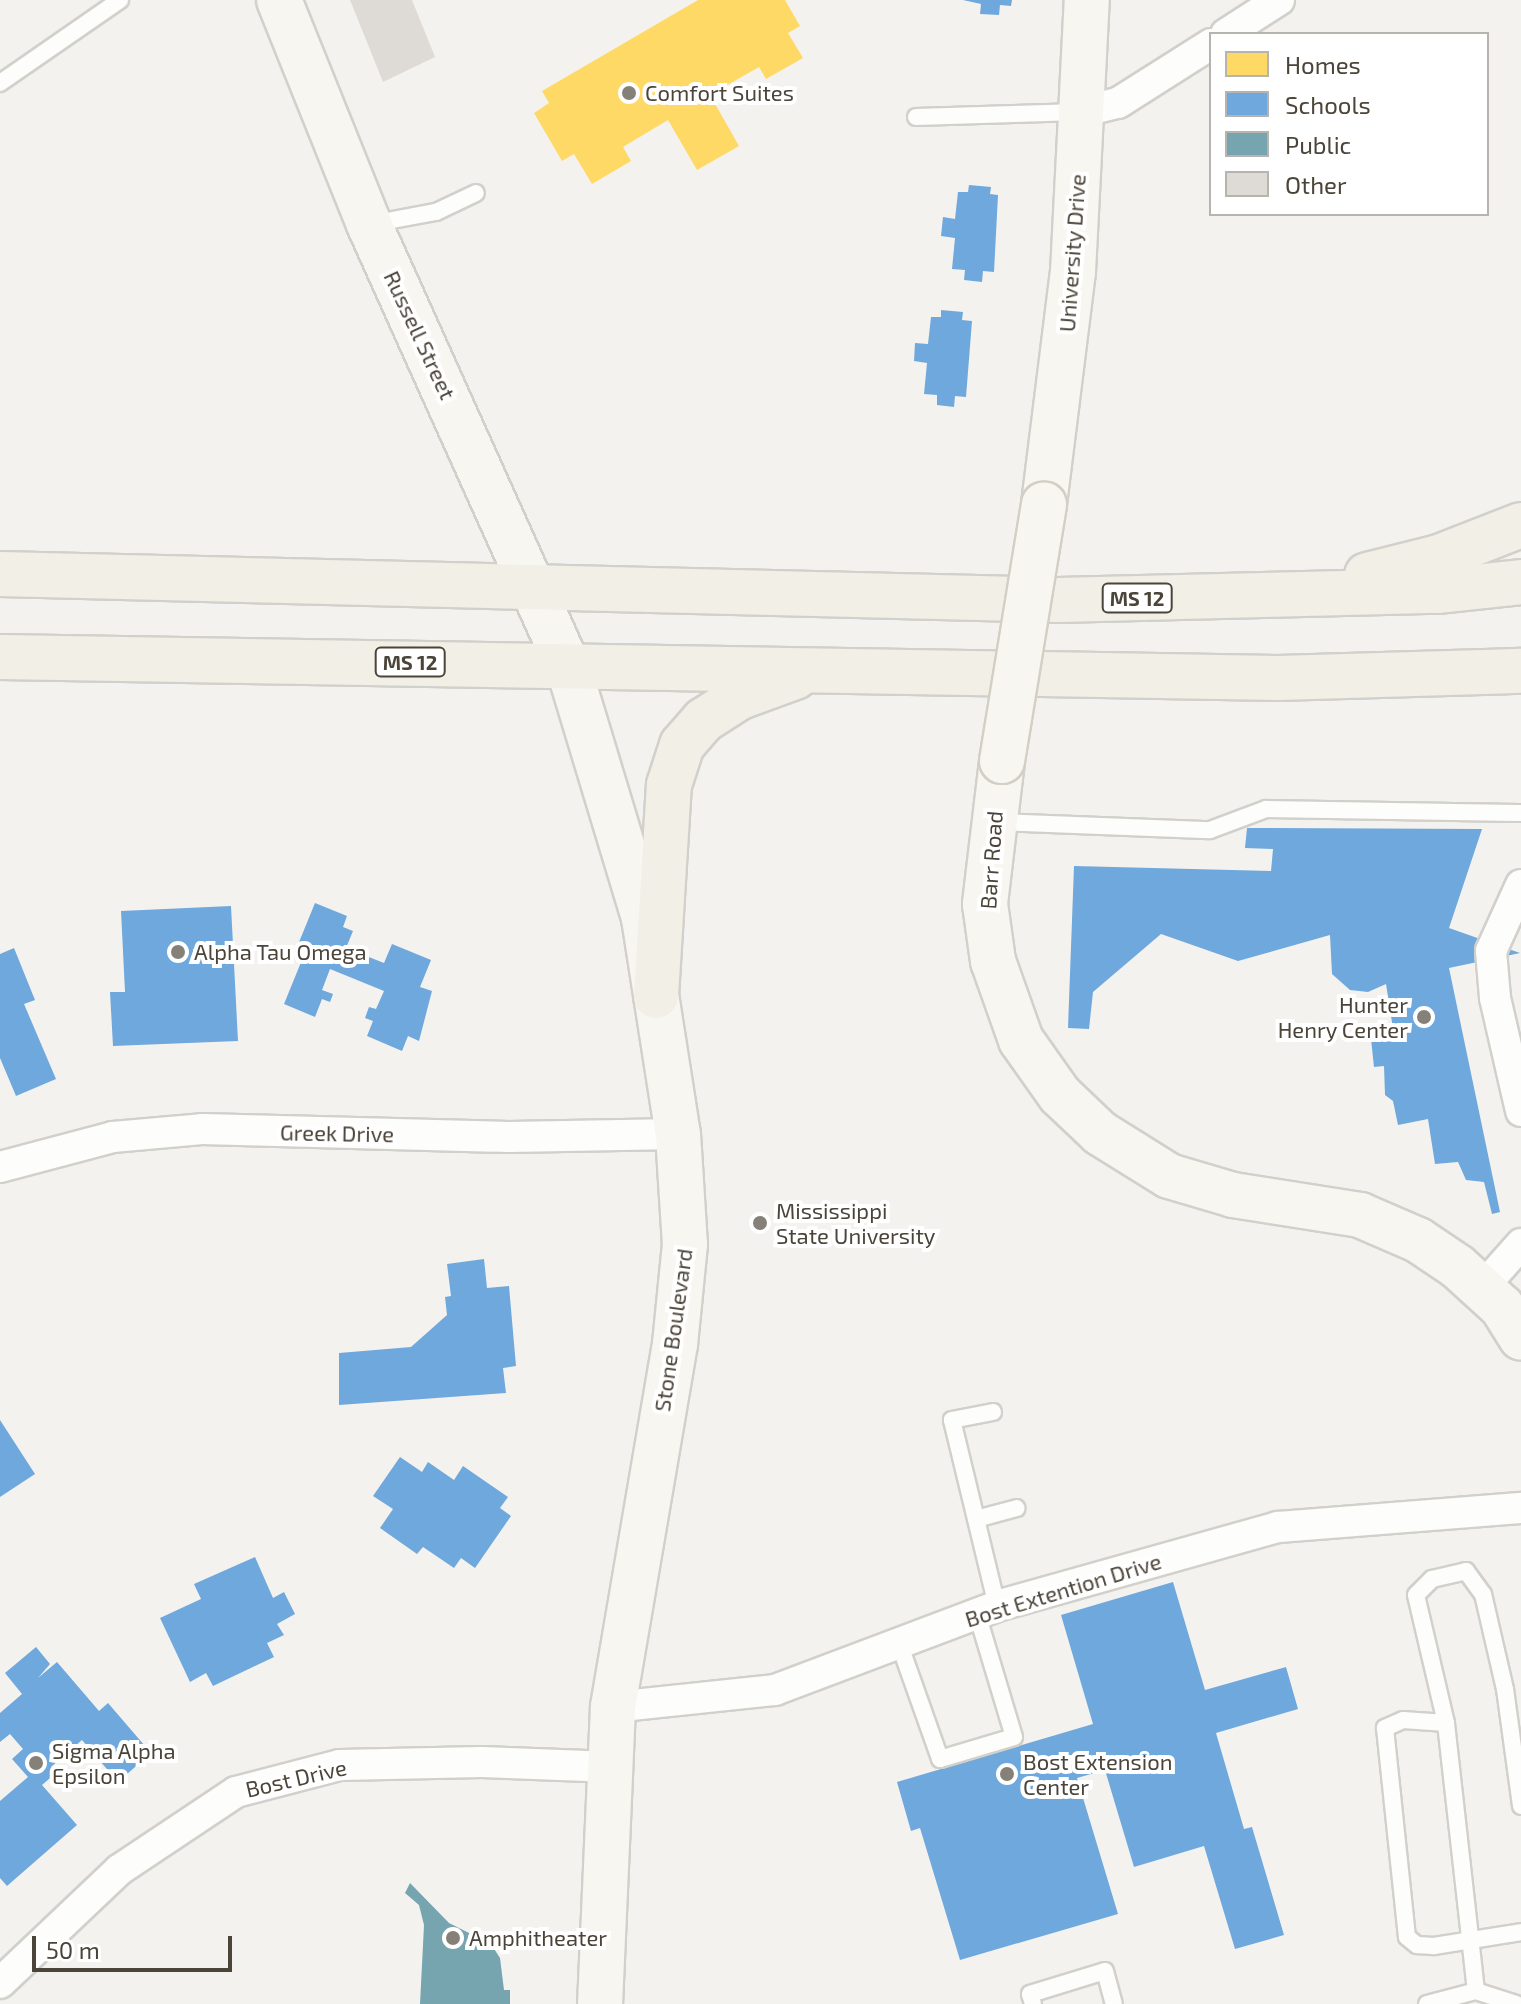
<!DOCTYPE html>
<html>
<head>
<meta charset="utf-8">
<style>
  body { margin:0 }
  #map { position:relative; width:1521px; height:2004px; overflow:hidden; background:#f4f2ee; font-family:"Exo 2",sans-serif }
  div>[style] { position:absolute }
  .homes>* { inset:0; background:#ffd966 }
  .schools>* { inset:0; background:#6fa8dc }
  .public>* { inset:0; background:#76a5af }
  .building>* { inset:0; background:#dedbd6 }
  .roads { filter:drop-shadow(2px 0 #d2d0cb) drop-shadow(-2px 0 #d2d0cb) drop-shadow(0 2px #d2d0cb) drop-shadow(0 -2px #d2d0cb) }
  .lane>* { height:16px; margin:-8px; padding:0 8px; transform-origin:8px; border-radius:8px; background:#fdfdfc }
  .street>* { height:30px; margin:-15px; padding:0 15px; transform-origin:15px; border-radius:15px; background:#fdfdfc }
  .secondary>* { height:44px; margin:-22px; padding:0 22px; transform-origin:22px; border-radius:22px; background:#f7f6f1 }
  .primary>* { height:44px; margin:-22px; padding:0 22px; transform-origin:22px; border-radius:22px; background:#f2efe6 }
  .bridges { filter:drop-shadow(2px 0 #d3cfc5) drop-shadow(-2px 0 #d3cfc5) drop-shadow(0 2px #d3cfc5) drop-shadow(0 -2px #d3cfc5) }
  .secondary-bridge>* { height:44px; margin:-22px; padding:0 22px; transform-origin:22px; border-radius:22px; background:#f7f6f1 }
  .dots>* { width:22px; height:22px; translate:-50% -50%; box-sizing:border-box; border:4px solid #fff; border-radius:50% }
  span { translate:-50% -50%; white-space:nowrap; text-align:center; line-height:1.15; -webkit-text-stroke:8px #fff; paint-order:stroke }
  .shield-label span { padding:2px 6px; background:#fff; border:2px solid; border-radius:6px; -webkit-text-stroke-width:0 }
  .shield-label { font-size:20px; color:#4b4439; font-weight:700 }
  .poi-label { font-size:22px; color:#4b4439 }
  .left { translate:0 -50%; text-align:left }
  .right { translate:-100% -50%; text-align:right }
  .street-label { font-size:22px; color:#4b4439 }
  .legend { position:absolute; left:1209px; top:32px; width:280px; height:184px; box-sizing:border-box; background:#fff; border:2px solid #b7b4b0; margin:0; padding:10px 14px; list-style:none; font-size:24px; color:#4b4439 }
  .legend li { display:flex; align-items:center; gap:16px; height:40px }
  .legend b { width:40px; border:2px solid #b7b4b0 }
  .scale { position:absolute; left:32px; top:1936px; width:200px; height:36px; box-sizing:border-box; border:4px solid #4b4439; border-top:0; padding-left:10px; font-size:24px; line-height:28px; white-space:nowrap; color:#4b4439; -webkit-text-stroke:6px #fff; paint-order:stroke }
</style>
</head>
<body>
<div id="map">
  <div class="homes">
    <i style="clip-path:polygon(698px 0,785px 0,800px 26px,788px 33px,803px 58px,766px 79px,759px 67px,710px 95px,739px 146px,697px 170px,668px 120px,623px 147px,631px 161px,592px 184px,574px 154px,562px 161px,534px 113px,549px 103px,542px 91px)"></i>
  </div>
  <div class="schools">
    <i style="clip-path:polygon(963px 0,1012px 0,1011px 6px,1000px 5px,999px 15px,980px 14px,981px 4px)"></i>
    <i style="clip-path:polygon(969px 185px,991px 187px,990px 194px,998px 195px,994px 272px,983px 271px,982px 282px,964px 280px,965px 270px,952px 269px,955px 238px,941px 236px,943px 217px,955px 219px,958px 192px,968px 192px)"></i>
    <i style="clip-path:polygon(941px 310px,963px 312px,962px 320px,972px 321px,966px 397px,955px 396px,954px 407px,937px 405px,937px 395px,924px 394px,927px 363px,914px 361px,915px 343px,928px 344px,931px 317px,941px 317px)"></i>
    <i style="clip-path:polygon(1247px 828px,1482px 829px,1449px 928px,1520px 953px,1449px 968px,1500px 1212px,1492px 1214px,1484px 1182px,1466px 1180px,1458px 1162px,1435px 1164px,1428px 1119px,1398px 1125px,1393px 1101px,1385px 1095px,1384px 1066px,1374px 1067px,1371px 1039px,1394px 1035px,1386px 984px,1368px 992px,1350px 990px,1332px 974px,1330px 935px,1238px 961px,1161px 934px,1093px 992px,1089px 1029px,1068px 1028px,1074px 866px,1271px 871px,1273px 849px,1245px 848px)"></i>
    <i style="clip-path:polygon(315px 903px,347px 916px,343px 927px,353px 931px,346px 948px,384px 963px,392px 944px,431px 960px,420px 987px,432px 991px,419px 1041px,408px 1036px,402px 1051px,367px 1036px,373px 1021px,365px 1018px,369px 1007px,376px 1009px,384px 991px,330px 969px,322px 990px,333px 994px,330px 1002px,322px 999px,315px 1017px,284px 1004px,306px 950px,297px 947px)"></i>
    <i style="clip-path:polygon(231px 906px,238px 1041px,113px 1046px,110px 992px,125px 992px,121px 911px)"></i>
    <i style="clip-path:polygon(14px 948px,35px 1000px,24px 1004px,56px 1079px,16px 1096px,0 1058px,0 954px)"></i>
    <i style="clip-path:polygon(484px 1259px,487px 1288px,509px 1286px,516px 1366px,503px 1368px,506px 1393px,339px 1405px,339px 1353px,411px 1347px,447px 1315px,445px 1297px,451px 1296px,447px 1264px)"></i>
    <i style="clip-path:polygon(0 1420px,35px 1474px,0 1497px)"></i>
    <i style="clip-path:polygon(400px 1457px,422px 1472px,428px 1462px,454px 1480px,463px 1466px,508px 1497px,500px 1508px,511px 1516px,475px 1568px,461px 1558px,454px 1568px,423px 1547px,417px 1554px,380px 1528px,393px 1509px,373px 1496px)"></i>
    <i style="clip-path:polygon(255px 1557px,273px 1598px,284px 1592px,295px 1614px,277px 1624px,284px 1635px,267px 1643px,274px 1657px,213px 1686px,206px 1673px,190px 1682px,160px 1618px,201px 1599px,194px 1584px)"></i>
    <i style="clip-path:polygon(1173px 1582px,1205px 1690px,1286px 1667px,1298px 1709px,1216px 1733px,1244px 1829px,1252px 1827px,1284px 1935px,1235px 1949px,1204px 1846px,1134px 1867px,1105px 1770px,1077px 1778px,1118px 1914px,960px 1960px,920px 1828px,911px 1831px,897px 1782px,1093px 1724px,1061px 1615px)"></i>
    <i style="clip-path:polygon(36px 1647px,50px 1664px,38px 1678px,57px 1662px,99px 1711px,108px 1703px,151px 1753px,118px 1782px,82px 1740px,51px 1767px,56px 1773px,42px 1785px,77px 1825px,7px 1886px,0 1878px,0 1801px,28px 1777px,12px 1759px,23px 1749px,10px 1734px,0 1742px,0 1713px,22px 1694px,5px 1673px)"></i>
  </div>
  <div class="public">
    <i style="clip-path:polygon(410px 1883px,449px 1923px,491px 1944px,500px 1958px,504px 1990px,510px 1990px,510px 2004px,420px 2004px,424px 1925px,419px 1905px,405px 1893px)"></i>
  </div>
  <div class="building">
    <i style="clip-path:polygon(350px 0,412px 0,435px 57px,383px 82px)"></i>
  </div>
  <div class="roads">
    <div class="lane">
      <i style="left:0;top:83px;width:146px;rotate:-34.7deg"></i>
      <i style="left:916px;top:117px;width:163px;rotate:-1.8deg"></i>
      <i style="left:371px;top:224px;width:66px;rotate:-10.5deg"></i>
      <i style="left:436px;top:212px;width:44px;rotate:-25.4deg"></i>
      <i style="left:998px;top:822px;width:212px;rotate:2.2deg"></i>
      <i style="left:1210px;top:830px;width:60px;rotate:-20.6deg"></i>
      <i style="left:1266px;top:809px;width:255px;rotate:0.9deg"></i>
      <i style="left:993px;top:1412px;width:42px;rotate:169deg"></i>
      <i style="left:952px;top:1420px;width:191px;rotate:76.4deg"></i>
      <i style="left:976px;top:1519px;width:42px;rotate:-15deg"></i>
      <i style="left:899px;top:1643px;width:123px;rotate:70.5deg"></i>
      <i style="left:940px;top:1759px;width:77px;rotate:-16.6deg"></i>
      <i style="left:1014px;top:1737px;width:128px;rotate:-106.7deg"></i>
      <i style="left:1446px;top:1723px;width:43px;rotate:-176deg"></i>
      <i style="left:1403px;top:1720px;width:20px;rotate:156deg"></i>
      <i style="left:1385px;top:1728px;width:210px;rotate:84deg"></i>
      <i style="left:1407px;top:1937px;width:13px;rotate:39deg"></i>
      <i style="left:1417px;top:1945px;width:17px;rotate:3deg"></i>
      <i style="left:1434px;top:1946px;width:88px;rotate:-9.1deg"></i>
      <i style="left:1476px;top:1991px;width:270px;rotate:-96.4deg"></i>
      <i style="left:1446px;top:1723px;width:131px;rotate:-103.2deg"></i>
      <i style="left:1416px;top:1595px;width:23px;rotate:-45deg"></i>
      <i style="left:1432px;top:1579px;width:35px;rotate:-13deg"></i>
      <i style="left:1466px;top:1571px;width:29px;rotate:54deg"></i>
      <i style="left:1483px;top:1594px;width:98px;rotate:77deg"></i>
      <i style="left:1505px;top:1689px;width:118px;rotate:82.2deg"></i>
      <i style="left:1033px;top:2004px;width:10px;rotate:-107deg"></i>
      <i style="left:1030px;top:1994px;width:78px;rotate:-17deg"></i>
      <i style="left:1105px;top:1971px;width:34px;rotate:75deg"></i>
      <i style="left:1427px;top:2004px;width:51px;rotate:-14.9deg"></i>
      <i style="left:1476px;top:1991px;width:42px;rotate:18deg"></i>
    </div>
    <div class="street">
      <i style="left:1226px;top:34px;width:63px;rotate:-32.7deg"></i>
      <i style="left:1081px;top:112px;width:38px;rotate:-14deg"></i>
      <i style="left:1118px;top:103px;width:110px;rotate:-32.4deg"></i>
      <i style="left:1521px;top:885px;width:72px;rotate:114.4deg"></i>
      <i style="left:1491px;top:951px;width:47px;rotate:85.1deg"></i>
      <i style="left:1495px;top:998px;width:116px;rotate:77deg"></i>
      <i style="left:0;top:1167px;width:117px;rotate:-14.9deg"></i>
      <i style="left:113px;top:1137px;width:89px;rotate:-5.1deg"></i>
      <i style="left:202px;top:1129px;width:307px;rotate:1.5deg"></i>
      <i style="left:509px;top:1137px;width:169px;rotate:-1deg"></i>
      <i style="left:1482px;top:1288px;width:59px;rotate:-48.4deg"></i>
      <i style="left:613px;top:1707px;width:163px;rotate:-6deg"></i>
      <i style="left:775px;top:1690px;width:237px;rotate:-20.7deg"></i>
      <i style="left:997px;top:1606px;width:292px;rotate:-15.7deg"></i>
      <i style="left:1278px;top:1527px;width:244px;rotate:-4.5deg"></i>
      <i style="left:0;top:1983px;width:164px;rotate:-43.5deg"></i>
      <i style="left:119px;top:1870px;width:141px;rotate:-33.7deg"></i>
      <i style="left:236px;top:1792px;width:107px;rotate:-14.6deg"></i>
      <i style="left:340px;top:1765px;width:142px;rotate:-1.2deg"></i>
      <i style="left:482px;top:1762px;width:131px;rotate:2.2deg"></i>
    </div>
    <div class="secondary">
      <i style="left:279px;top:0;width:241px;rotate:68.1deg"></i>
      <i style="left:369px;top:224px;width:485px;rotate:65.8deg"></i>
      <i style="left:568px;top:666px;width:263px;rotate:73.2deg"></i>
      <i style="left:644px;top:918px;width:219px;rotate:81.1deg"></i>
      <i style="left:678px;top:1134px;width:110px;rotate:86.4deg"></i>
      <i style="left:685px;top:1244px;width:100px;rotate:95.7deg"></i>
      <i style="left:675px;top:1344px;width:368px;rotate:99.7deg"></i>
      <i style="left:613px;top:1707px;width:297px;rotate:92.5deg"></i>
      <i style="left:1044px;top:504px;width:234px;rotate:-82.9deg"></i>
      <i style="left:1073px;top:272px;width:272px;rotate:-87.1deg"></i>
      <i style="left:1002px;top:761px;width:144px;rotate:96.8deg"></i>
      <i style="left:985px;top:904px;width:58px;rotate:82deg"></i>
      <i style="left:993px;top:961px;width:84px;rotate:70.5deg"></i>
      <i style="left:1021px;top:1040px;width:67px;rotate:54.7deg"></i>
      <i style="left:1060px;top:1095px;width:55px;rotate:43.5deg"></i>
      <i style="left:1100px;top:1133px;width:81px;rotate:31.9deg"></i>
      <i style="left:1169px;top:1176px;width:67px;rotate:16.5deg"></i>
      <i style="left:1233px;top:1195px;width:129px;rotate:8.9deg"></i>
      <i style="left:1360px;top:1215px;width:63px;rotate:23.3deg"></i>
      <i style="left:1418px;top:1240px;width:48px;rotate:34deg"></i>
      <i style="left:1458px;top:1267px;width:59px;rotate:42.3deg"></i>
      <i style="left:1502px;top:1307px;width:36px;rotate:58deg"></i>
    </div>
    <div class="primary">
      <i style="left:0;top:574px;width:1058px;rotate:1.41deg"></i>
      <i style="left:1058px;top:600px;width:379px;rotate:-1.4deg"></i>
      <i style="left:1437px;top:591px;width:84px;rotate:-6.1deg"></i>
      <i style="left:1367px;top:575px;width:74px;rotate:-14deg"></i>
      <i style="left:1439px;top:557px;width:88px;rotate:-21.3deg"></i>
      <i style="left:0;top:657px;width:1278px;rotate:0.94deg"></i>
      <i style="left:1278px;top:678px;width:243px;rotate:-1.7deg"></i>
      <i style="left:656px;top:996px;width:211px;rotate:-86.5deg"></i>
      <i style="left:669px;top:785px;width:42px;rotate:-72deg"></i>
      <i style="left:682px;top:745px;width:33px;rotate:-49deg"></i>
      <i style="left:704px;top:720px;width:43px;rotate:-32.6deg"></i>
      <i style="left:740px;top:697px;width:59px;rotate:-20deg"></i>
    </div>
  </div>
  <div class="bridges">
    <div class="secondary-bridge">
      <i style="left:1002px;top:761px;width:260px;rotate:-80.7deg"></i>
    </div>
  </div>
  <div class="dots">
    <i style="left:629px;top:93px;background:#868178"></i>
    <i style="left:178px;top:952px;background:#868178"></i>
    <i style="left:1424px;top:1017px;background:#868178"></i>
    <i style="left:760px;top:1223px;background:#868178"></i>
    <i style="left:36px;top:1763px;background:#868178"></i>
    <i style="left:1007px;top:1774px;background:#868178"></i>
    <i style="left:453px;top:1938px;background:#868178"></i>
  </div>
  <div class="shield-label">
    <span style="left:1137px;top:598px">MS 12</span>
    <span style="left:410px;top:662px">MS 12</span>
  </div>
  <div class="poi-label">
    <span class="left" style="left:645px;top:93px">Comfort Suites</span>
    <span class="left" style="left:194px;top:952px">Alpha Tau Omega</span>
    <span class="right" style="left:1408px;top:1017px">Hunter<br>Henry Center</span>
    <span class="left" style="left:776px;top:1223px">Mississippi<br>State University</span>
    <span class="left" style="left:52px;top:1763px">Sigma Alpha<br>Epsilon</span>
    <span class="left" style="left:1023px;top:1774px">Bost Extension<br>Center</span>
    <span class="left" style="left:469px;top:1938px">Amphitheater</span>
  </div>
  <div class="street-label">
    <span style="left:1072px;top:253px;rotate:-86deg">University Drive</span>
    <span style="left:420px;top:335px;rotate:65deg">Russell Street</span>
    <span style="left:991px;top:860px;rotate:-86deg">Barr Road</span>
    <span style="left:337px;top:1133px;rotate:1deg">Greek Drive</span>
    <span style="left:673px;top:1330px;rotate:-82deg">Stone Boulevard</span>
    <span style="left:1063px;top:1590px;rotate:-17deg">Bost Extention Drive</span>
    <span style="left:296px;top:1778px;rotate:-13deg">Bost Drive</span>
  </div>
  <ul class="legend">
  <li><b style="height:22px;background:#ffd966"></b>Homes</li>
  <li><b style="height:22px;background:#6fa8dc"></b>Schools</li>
  <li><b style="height:22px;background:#76a5af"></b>Public</li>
  <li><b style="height:22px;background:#dedbd6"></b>Other</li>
  </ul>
  <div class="scale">50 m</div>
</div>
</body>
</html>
